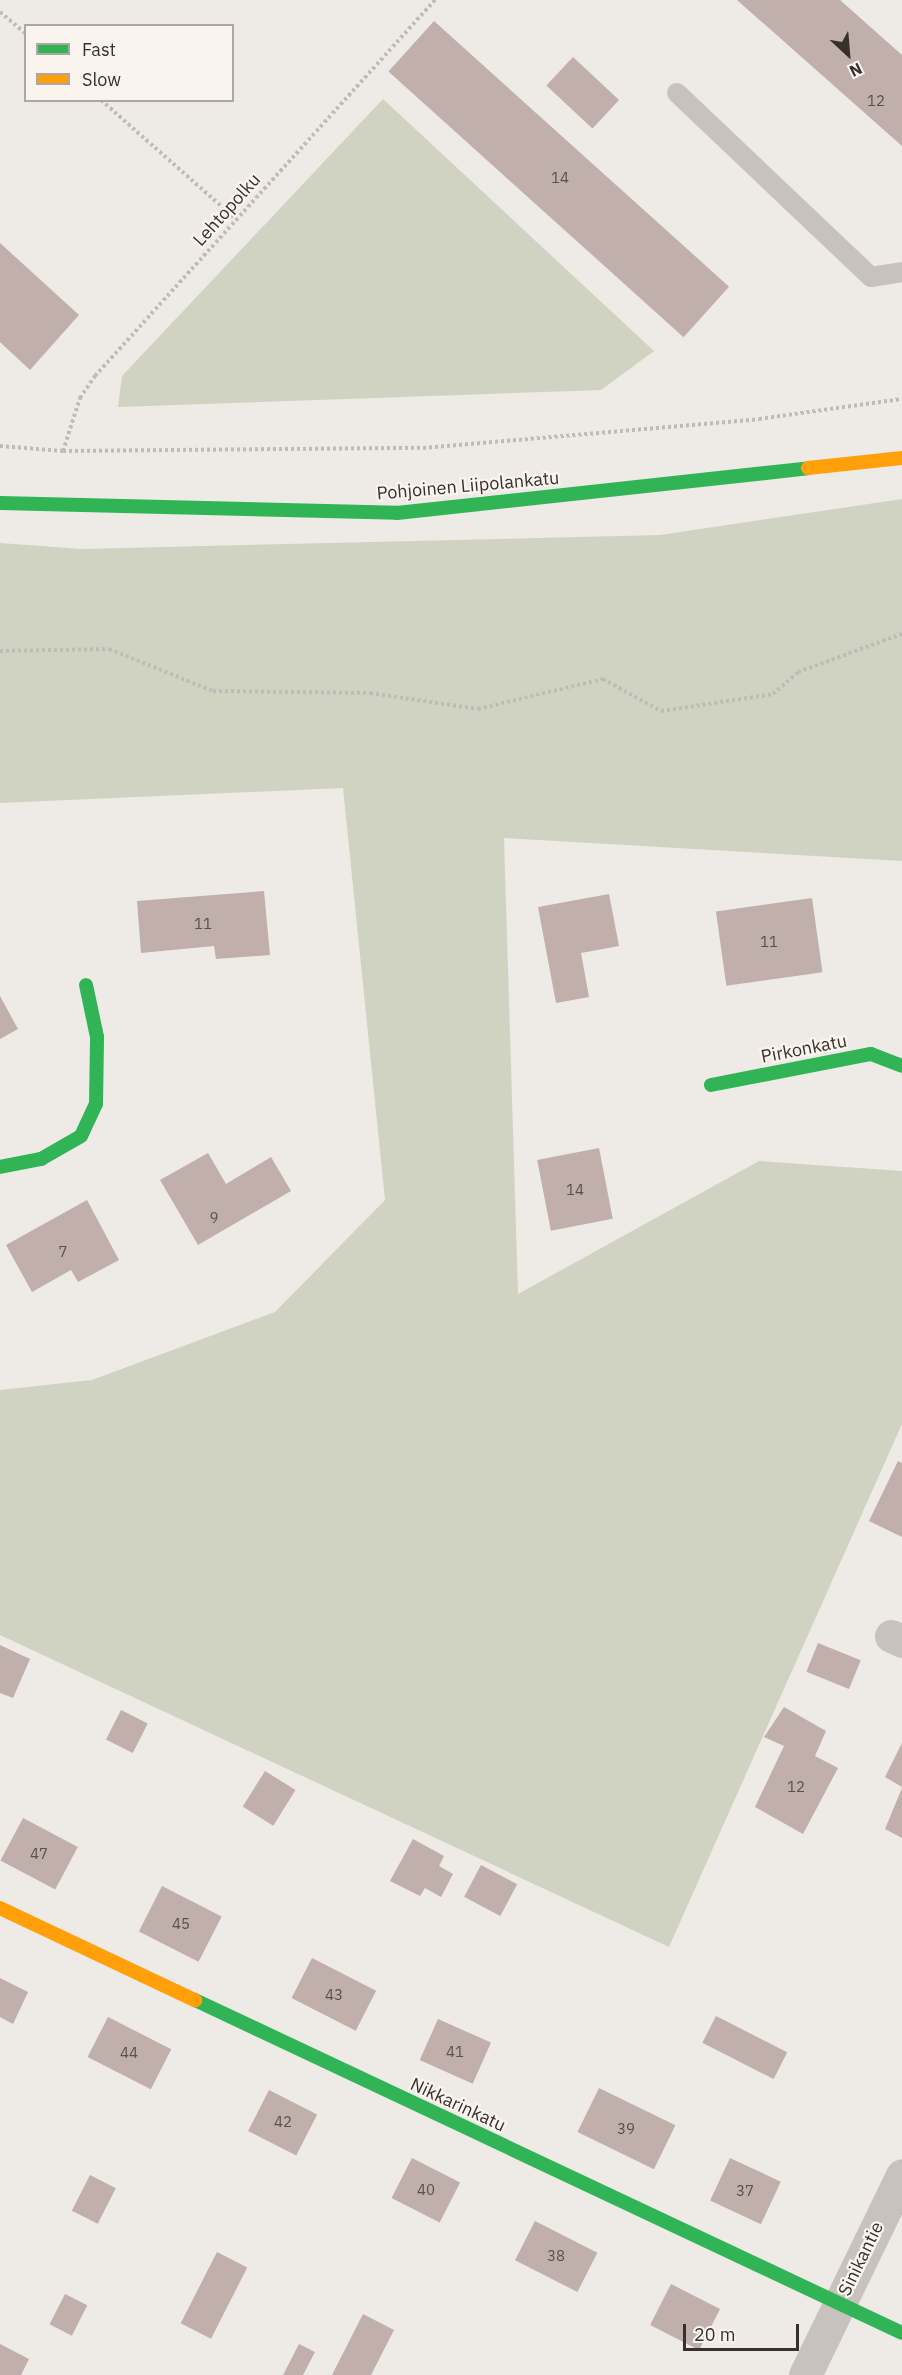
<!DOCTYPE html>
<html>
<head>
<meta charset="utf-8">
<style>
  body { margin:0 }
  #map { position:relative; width:902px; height:2375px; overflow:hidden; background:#eeeae6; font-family:"IBM Plex Sans",sans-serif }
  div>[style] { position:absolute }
  .green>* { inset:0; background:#d0d3c2 }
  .building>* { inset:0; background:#c0afaa; transform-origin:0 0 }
  .path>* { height:4px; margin-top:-2px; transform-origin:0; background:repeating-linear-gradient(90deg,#c1bbb7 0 3px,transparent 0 6px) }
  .lane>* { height:20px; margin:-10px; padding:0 10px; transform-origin:10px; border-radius:10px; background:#c8c2be }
  .street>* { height:33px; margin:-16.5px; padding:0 16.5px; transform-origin:16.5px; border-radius:16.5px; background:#c8c2be }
  .fast>* { height:14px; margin:-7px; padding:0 7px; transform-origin:7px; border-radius:7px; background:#30b455 }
  .slow>* { height:14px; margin:-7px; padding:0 7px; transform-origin:7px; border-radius:7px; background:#ff9f0a }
  span { translate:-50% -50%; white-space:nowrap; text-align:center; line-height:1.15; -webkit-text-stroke:4.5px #faf4ef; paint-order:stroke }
  .number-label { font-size:15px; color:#5b504c }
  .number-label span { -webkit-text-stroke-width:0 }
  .street-label { font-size:18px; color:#39302d }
  .legend { position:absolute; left:24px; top:24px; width:210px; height:78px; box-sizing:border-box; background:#faf4ef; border:2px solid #ada6a1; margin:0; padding:8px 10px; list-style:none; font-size:18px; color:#39302d }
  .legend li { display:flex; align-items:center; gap:12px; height:30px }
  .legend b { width:30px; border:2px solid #ada6a1 }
  .north { position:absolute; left:818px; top:24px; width:60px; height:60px; -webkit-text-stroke:4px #faf4ef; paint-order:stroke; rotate:154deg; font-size:16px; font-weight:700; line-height:24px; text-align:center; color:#39302d }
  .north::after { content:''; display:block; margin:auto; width:21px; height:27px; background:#39302d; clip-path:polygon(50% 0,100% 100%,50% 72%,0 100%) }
  .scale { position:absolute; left:683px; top:2324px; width:116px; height:27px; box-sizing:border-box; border:3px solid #39302d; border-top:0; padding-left:8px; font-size:18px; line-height:21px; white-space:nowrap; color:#39302d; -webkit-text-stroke:4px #faf4ef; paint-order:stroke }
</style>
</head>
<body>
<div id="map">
  <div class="green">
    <i style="clip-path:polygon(383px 99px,654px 351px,601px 390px,118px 407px,122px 376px)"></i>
    <i style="clip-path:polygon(902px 499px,902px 861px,504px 838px,518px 1294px,759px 1161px,902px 1171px,902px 1424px,669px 1947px,0 1635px,0 1390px,92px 1380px,275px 1312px,385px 1200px,343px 788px,0 803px,0 543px,82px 549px,660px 535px)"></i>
  </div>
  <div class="building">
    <i style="clip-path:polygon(737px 0,840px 0,902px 55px,902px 146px)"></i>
    <i style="left:434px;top:21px;width:397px;height:68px;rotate:42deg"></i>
    <i style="left:573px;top:57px;width:63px;height:39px;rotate:43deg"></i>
    <i style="clip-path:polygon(0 243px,79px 315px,30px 370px,0 342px)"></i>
    <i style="clip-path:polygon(264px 891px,270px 955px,216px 959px,214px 946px,141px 953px,137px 901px)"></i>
    <i style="clip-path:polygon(609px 894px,619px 946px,581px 953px,589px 997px,556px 1003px,538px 907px)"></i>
    <i style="left:812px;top:898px;width:75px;height:97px;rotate:82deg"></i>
    <i style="clip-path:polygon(0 996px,18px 1029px,0 1039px)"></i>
    <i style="left:599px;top:1148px;width:72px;height:63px;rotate:79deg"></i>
    <i style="clip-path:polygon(208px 1153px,226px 1184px,271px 1157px,291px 1191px,198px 1245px,160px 1180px)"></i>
    <i style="clip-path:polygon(87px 1200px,119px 1260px,78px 1282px,71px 1270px,32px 1292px,6px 1245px)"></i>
    <i style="clip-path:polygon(898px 1461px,902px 1463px,902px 1537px,869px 1521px)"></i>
    <i style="left:818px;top:1643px;width:46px;height:31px;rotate:22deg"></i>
    <i style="clip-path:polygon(0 1645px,30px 1659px,13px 1698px,0 1693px)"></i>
    <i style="clip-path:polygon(784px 1707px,826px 1731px,815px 1756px,838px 1768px,803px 1834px,755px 1807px,784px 1746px,764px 1737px)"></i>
    <i style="left:121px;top:1710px;width:30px;height:33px;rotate:27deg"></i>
    <i style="clip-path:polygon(902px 1743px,902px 1787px,885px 1777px)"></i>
    <i style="left:265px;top:1771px;width:36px;height:42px;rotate:32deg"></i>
    <i style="clip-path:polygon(902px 1788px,902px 1838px,885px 1829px)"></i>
    <i style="left:23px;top:1818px;width:62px;height:48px;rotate:28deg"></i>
    <i style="clip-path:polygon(413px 1839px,444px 1856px,439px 1866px,453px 1874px,441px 1897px,425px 1888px,420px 1896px,390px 1881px)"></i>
    <i style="left:481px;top:1865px;width:41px;height:36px;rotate:28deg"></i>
    <i style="left:162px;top:1886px;width:67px;height:51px;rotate:27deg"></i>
    <i style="left:312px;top:1958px;width:72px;height:45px;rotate:27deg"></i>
    <i style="clip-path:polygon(0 1978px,28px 1992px,13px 2024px,0 2017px)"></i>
    <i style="left:716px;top:2016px;width:80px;height:30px;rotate:27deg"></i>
    <i style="left:108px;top:2017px;width:71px;height:45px;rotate:27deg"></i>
    <i style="left:438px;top:2019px;width:58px;height:45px;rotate:24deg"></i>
    <i style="left:599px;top:2088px;width:85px;height:49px;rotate:26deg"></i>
    <i style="left:269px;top:2090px;width:54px;height:46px;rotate:27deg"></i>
    <i style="left:412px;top:2158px;width:54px;height:45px;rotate:27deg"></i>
    <i style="left:730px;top:2158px;width:56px;height:47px;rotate:25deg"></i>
    <i style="left:90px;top:2175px;width:29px;height:40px;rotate:27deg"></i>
    <i style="left:535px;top:2221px;width:70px;height:44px;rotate:27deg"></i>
    <i style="left:217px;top:2252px;width:34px;height:80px;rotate:27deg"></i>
    <i style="left:671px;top:2284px;width:55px;height:46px;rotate:27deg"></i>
    <i style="left:65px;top:2294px;width:25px;height:34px;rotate:27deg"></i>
    <i style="clip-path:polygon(363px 2314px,394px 2330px,371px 2375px,332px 2375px)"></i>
    <i style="clip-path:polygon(0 2344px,29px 2359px,21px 2375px,0 2375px)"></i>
    <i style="clip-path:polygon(299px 2344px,315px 2352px,303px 2375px,283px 2375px)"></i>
  </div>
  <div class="path">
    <i style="left:0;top:12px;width:34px;rotate:40deg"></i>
    <i style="left:101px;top:100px;width:181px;rotate:41.4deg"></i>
    <i style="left:0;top:446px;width:63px;rotate:4.5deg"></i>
    <i style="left:63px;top:451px;width:360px;rotate:-0.5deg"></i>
    <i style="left:423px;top:448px;width:337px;rotate:-4.9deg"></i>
    <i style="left:759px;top:419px;width:144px;rotate:-8deg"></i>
    <i style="left:63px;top:451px;width:56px;rotate:-72.2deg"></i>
    <i style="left:80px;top:398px;width:27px;rotate:-56deg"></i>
    <i style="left:95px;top:376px;width:507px;rotate:-47.88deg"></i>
    <i style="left:0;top:651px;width:109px;rotate:-1.1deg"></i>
    <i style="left:109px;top:649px;width:112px;rotate:22deg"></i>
    <i style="left:213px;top:691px;width:157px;rotate:0.7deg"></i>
    <i style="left:370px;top:693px;width:109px;rotate:8.4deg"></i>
    <i style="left:478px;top:709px;width:129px;rotate:-13.5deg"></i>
    <i style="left:603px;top:679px;width:66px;rotate:28.9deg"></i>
    <i style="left:661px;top:711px;width:113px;rotate:-8.6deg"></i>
    <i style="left:773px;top:694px;width:33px;rotate:-41deg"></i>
    <i style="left:798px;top:672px;width:111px;rotate:-20.1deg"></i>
  </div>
  <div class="lane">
    <i style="left:677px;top:93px;width:267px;rotate:43.5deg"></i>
    <i style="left:871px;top:277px;width:31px;rotate:-9deg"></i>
  </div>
  <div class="street">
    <i style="left:891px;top:1636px;width:12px;rotate:24deg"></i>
    <i style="left:805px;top:2375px;width:222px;rotate:-64.1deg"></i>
  </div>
  <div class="fast">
    <i style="left:0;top:503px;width:397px;rotate:1.4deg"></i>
    <i style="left:397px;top:513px;width:413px;rotate:-6.2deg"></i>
    <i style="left:711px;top:1085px;width:163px;rotate:-11deg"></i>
    <i style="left:871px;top:1054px;width:33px;rotate:21deg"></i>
    <i style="left:0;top:1167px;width:42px;rotate:-11deg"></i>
    <i style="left:41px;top:1159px;width:46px;rotate:-29.9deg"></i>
    <i style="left:81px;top:1136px;width:35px;rotate:-65deg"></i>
    <i style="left:96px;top:1104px;width:67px;rotate:-89.1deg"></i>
    <i style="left:97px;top:1037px;width:53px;rotate:-101.9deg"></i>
    <i style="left:195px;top:2000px;width:781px;rotate:25.22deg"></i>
  </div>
  <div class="slow">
    <i style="left:808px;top:468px;width:95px;rotate:-6.1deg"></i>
    <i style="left:0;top:1908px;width:216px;rotate:25.3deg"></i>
  </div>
  <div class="number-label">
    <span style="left:876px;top:101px">12</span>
    <span style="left:560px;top:178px">14</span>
    <span style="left:203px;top:924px">11</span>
    <span style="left:769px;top:942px">11</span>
    <span style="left:575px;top:1190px">14</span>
    <span style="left:214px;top:1218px">9</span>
    <span style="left:63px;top:1252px">7</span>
    <span style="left:796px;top:1787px">12</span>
    <span style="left:39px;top:1854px">47</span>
    <span style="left:181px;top:1924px">45</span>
    <span style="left:334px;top:1995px">43</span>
    <span style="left:455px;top:2052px">41</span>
    <span style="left:129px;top:2053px">44</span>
    <span style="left:283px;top:2122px">42</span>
    <span style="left:626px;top:2129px">39</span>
    <span style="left:426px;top:2190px">40</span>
    <span style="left:745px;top:2191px">37</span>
    <span style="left:556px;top:2256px">38</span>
  </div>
  <div class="street-label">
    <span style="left:227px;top:210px;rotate:-48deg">Lehtopolku</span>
    <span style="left:468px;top:486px;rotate:-5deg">Pohjoinen Liipolankatu</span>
    <span style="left:804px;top:1049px;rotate:-11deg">Pirkonkatu</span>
    <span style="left:458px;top:2105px;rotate:25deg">Nikkarinkatu</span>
    <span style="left:861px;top:2259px;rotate:-64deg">Sinikantie</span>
  </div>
  <ul class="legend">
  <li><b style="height:8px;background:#30b455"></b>Fast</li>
  <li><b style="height:8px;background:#ff9f0a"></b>Slow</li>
  </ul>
  <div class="north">N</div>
  <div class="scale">20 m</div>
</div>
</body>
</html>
